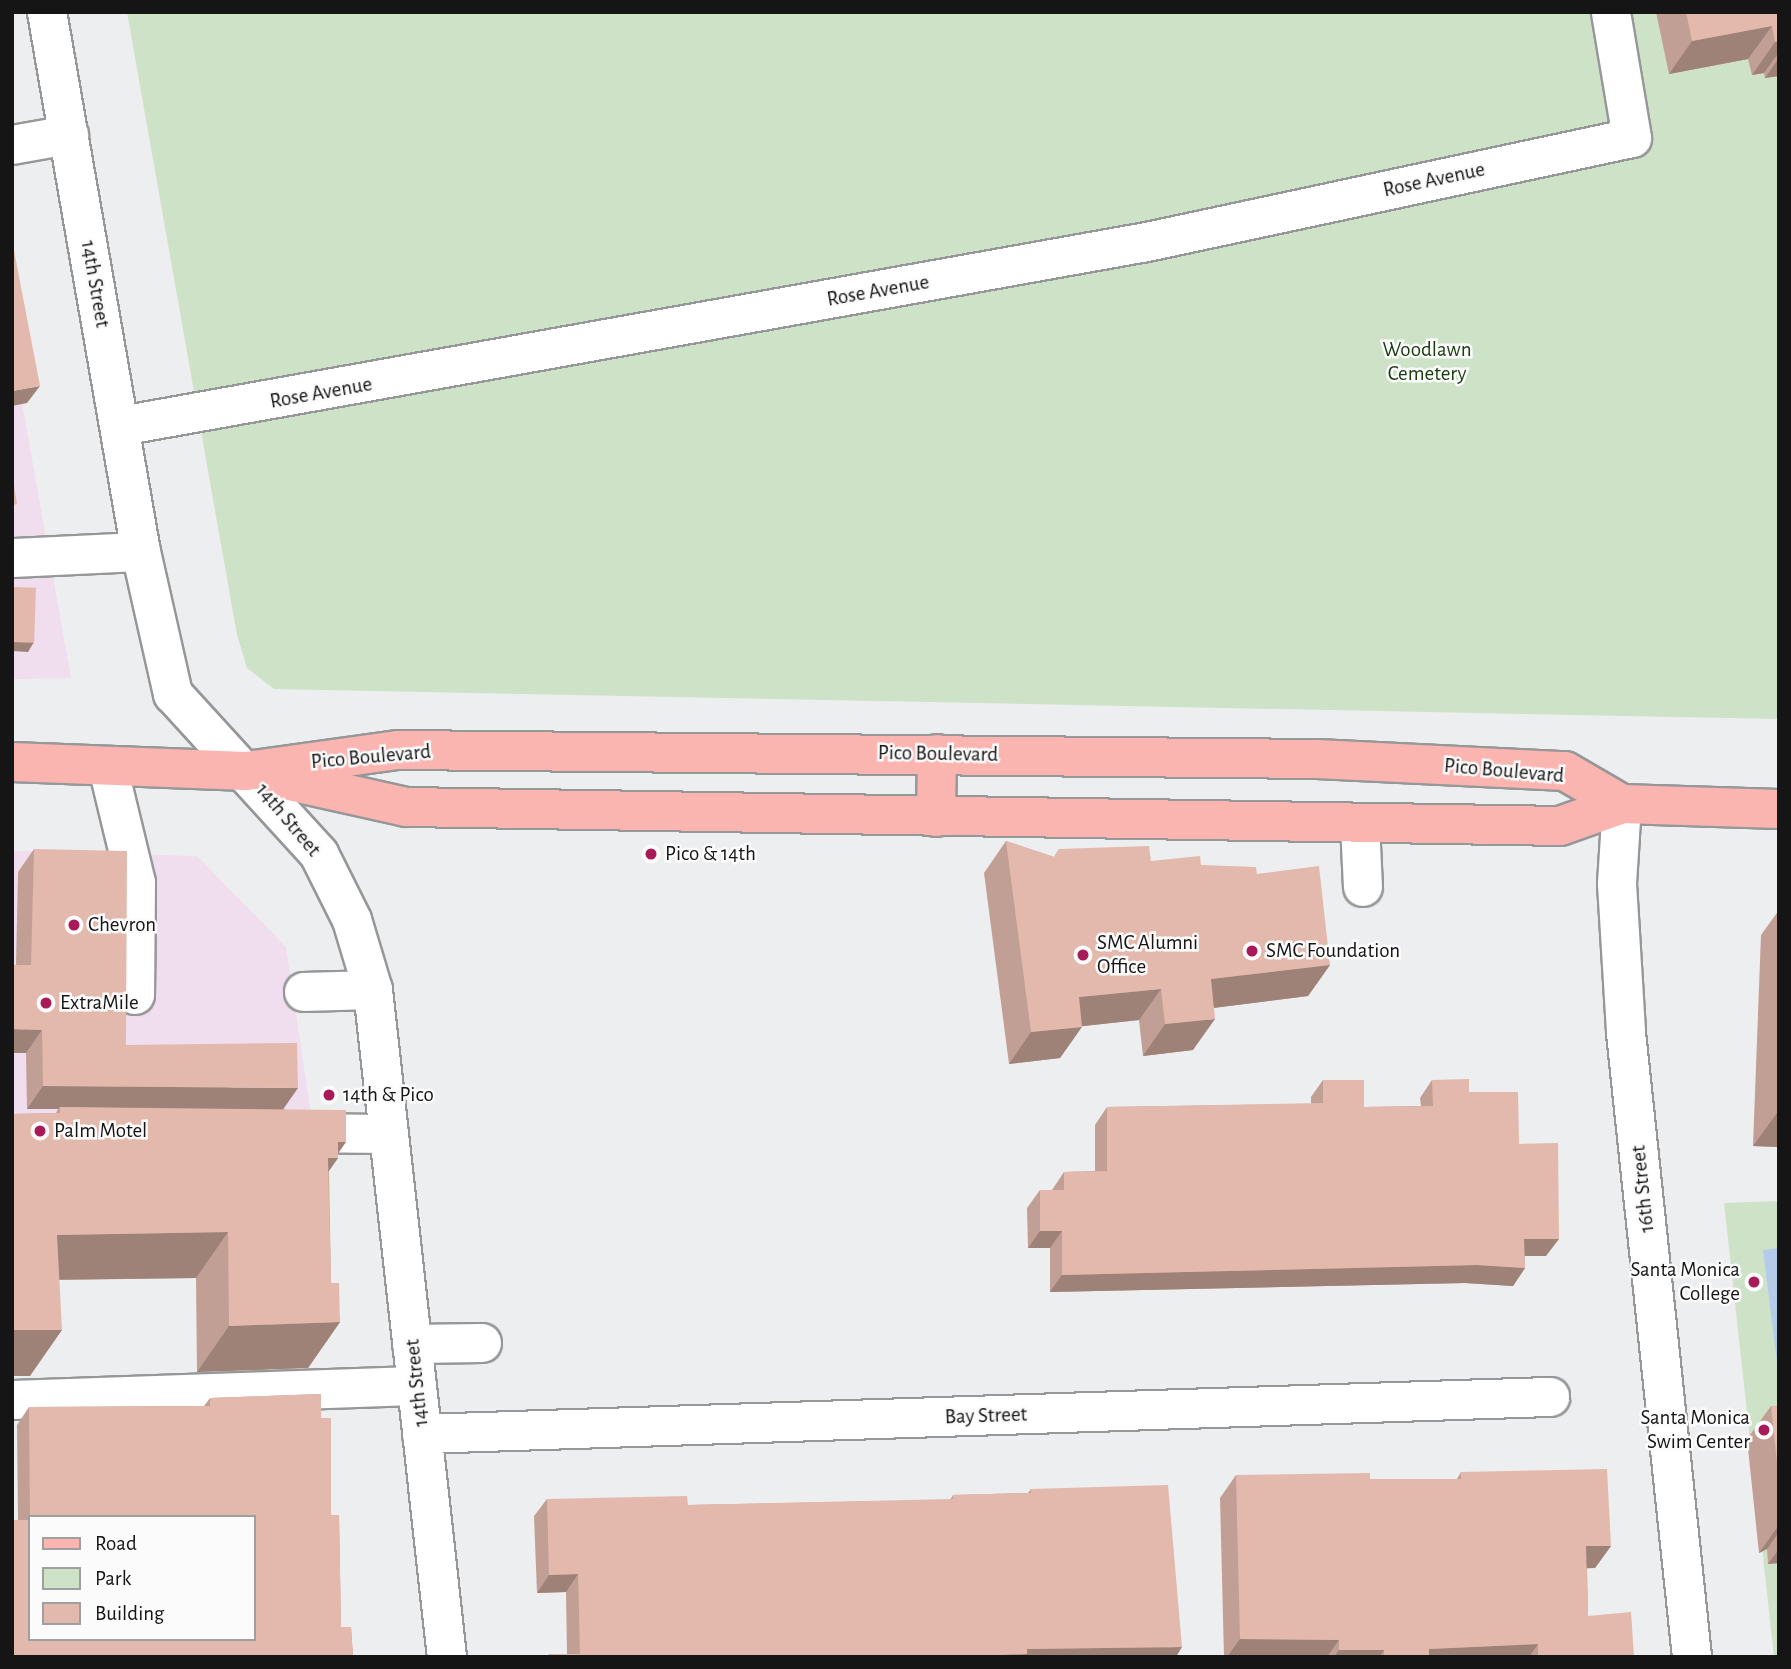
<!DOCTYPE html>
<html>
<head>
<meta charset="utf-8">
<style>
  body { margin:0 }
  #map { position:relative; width:1791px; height:1669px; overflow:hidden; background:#edeeef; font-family:"Alegreya Sans",sans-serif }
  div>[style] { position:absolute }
  .commercial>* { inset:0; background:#f0ddee }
  .green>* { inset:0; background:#cee2c8 }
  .water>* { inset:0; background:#b5cbea }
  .roads { filter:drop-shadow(2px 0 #969798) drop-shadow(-2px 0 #969798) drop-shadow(0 2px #969798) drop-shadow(0 -2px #969798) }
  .minor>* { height:38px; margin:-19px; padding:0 19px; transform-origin:19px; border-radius:19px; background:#fff }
  .major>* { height:38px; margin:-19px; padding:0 19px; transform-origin:19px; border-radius:19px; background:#fab5b1 }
  .wall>* { inset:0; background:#c29f94 }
  .shaded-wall>* { inset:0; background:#9e8278 }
  .building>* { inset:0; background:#e2b9ac; transform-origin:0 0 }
  .dots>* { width:19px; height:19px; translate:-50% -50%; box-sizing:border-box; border:4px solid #fbfbfc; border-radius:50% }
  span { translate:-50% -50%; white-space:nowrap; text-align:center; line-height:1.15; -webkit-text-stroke:5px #fbfbfc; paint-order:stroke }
  .street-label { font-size:21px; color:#151516 }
  .park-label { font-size:21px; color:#193b0f }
  .poi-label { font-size:21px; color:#151516 }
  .left { translate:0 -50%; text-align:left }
  .right { translate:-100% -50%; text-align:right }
  .frame { position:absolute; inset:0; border:14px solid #151516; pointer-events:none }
  .legend { position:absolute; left:28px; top:1515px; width:228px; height:126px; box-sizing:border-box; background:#fbfbfc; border:2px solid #9f9fa0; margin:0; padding:9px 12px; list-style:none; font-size:21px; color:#151516 }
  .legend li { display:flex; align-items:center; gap:14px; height:35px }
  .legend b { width:35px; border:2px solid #9f9fa0 }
</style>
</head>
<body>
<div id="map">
  <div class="commercial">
    <i style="clip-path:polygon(12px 347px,71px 678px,12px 679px)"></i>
    <i style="clip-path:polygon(12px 851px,197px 856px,286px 947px,325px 1209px,12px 1213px)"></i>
  </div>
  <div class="green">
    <i style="clip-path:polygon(127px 12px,1779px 12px,1779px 719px,274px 689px,247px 668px,237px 635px)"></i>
    <i style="clip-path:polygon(1779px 1201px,1779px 1657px,1774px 1657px,1724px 1203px)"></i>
  </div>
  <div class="water">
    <i style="clip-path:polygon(1779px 1248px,1779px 1378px,1763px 1250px)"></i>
  </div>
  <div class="roads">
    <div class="minor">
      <i style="left:47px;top:12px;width:548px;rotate:80.13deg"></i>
      <i style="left:141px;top:552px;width:146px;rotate:77.3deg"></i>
      <i style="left:173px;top:694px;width:217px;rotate:47.6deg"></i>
      <i style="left:319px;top:854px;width:74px;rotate:63.4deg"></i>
      <i style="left:352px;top:920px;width:73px;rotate:73.3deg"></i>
      <i style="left:373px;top:990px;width:671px;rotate:83.67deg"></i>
      <i style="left:12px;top:145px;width:58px;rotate:-10deg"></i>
      <i style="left:121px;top:426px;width:1042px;rotate:-10.17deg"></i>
      <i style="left:1147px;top:242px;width:496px;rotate:-12.1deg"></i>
      <i style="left:1632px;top:138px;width:128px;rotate:-99.5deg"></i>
      <i style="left:12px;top:558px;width:129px;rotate:-2.7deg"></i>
      <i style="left:108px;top:767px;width:119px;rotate:76.4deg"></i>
      <i style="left:136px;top:883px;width:112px;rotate:90.5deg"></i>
      <i style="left:1622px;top:804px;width:80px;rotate:93.6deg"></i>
      <i style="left:1617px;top:884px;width:149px;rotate:86.5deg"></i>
      <i style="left:1626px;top:1033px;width:627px;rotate:83.96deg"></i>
      <i style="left:1360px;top:824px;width:63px;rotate:87.3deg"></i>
      <i style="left:304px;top:992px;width:69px;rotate:-1.7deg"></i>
      <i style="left:293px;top:1133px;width:96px;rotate:0.6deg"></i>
      <i style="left:412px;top:1344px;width:70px;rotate:-0.8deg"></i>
      <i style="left:12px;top:1400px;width:405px;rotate:-2deg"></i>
      <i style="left:422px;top:1434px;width:1129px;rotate:-1.88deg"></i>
    </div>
    <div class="major">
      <i style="left:12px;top:762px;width:234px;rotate:2.2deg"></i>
      <i style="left:246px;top:771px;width:153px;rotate:-7.9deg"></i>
      <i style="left:398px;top:750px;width:919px;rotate:0.56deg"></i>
      <i style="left:1317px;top:759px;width:248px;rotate:2.8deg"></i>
      <i style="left:1565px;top:771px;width:66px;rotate:30.1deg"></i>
      <i style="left:272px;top:777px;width:137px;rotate:12.6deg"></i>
      <i style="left:406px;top:807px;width:1154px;rotate:0.94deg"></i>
      <i style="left:1560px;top:826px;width:66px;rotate:-19.5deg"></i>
      <i style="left:1622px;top:804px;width:157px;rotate:1.8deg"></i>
      <i style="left:936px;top:817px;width:63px;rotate:-89.1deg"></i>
    </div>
  </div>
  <div class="wall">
    <i style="clip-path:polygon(1656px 12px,1779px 12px,1779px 76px,1765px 78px,1764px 73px,1752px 75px,1748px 59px,1669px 74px)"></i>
    <i style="clip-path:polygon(1006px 841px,1054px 857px,1059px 849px,1151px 861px,1201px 865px,1257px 874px,1330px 965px,1308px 996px,1214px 1008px,1193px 1050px,1143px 1056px,1139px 1020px,1082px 1026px,1060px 1058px,1009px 1064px,984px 873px)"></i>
    <i style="clip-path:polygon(34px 849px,126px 1045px,284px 1109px,338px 1154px,338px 1158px,329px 1171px,331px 1283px,340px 1322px,308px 1368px,197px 1372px,196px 1278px,59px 1280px,30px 1376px,12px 1376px,12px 1114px,56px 1113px,58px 1109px,27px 1109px,26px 1053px,16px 965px,18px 872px)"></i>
    <i style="clip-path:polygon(1779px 910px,1779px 1147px,1753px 1146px,1761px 935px)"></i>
    <i style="clip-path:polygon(1323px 1080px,1364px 1107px,1421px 1106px,1420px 1098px,1432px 1080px,1469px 1092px,1519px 1144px,1546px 1256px,1525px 1256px,1525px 1268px,1513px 1286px,1465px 1283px,1050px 1292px,1050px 1248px,1028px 1248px,1027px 1208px,1040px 1190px,1052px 1190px,1064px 1172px,1095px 1171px,1095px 1125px,1107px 1107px,1311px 1104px,1311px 1097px)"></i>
    <i style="clip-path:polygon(evenodd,321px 1394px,321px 1418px,331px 1418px,331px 1515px,339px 1515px,341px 1627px,351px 1627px,353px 1657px,12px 1657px,12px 1520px,18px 1520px,17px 1425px,29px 1407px,204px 1406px,210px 1398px,321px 1394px,30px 1517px,254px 1517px,254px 1639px,30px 1639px,30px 1517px)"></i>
    <i style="clip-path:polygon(1771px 1406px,1779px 1407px,1779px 1563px,1768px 1564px,1767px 1549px,1759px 1553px,1747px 1439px)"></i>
    <i style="clip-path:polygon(1461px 1472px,1611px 1546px,1595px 1568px,1587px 1568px,1588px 1616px,1634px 1657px,1224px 1657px,1220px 1498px,1236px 1475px,1370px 1479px,1457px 1479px)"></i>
    <i style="clip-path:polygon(1031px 1489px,1176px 1657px,547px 1657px,549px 1654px,567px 1654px,566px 1592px,537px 1593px,534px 1516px,547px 1499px,688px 1505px,950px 1500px,953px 1495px,1028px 1493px)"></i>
  </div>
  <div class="shaded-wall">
    <i style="clip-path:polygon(1772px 26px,1748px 59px,1669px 74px,1692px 41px)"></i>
    <i style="clip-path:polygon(1779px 41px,1779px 52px,1764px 73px,1752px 75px,1775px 42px)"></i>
    <i style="clip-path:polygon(1779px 58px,1779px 76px,1765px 78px)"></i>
    <i style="clip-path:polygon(40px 386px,27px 403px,12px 406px,12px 391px)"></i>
    <i style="clip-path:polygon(12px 642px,34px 642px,28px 652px,12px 651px)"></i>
    <i style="clip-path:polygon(1330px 965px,1308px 996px,1189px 1011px,1211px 979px)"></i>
    <i style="clip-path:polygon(1161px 989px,1139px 1020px,1057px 1029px,1079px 997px)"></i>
    <i style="clip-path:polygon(1215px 1019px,1193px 1050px,1143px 1056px,1165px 1024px)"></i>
    <i style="clip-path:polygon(1082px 1027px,1060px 1058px,1009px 1064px,1031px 1032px)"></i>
    <i style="clip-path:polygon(12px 1029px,42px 1030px,26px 1053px,12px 1053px)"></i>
    <i style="clip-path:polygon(43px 1086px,298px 1088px,282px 1111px,60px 1107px,58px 1109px,27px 1109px)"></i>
    <i style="clip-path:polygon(1777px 1113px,1779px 1113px,1779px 1147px,1753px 1146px)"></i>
    <i style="clip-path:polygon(338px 1142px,346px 1142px,335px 1158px,338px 1158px,306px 1203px,296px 1204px)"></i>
    <i style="clip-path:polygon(1040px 1231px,1062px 1231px,1050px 1248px,1028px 1248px)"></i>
    <i style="clip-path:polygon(228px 1232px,196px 1278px,25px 1280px,57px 1235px)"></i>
    <i style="clip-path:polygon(1524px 1239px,1559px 1239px,1546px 1256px,1512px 1256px)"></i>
    <i style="clip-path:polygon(1477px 1265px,1525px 1268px,1513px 1286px,1465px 1283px,1050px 1292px,1062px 1275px)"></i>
    <i style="clip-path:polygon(340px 1322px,308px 1368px,197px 1372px,229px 1326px)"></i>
    <i style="clip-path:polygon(12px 1330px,62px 1330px,30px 1376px,12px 1376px)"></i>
    <i style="clip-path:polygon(1779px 1525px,1779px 1532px,1767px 1549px,1759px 1553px)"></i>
    <i style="clip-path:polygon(1586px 1546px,1611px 1546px,1595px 1568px,1570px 1569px)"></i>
    <i style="clip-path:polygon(1779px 1549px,1779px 1563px,1768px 1564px)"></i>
    <i style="clip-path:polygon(578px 1574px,566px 1592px,537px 1593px,549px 1575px)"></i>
    <i style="clip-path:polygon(1240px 1639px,1339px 1640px,1327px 1657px,1227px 1657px)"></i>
    <i style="clip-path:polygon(1538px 1644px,1529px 1657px,1424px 1657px,1429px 1649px)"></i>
    <i style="clip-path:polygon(1182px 1647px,1176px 1657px,951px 1657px,1027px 1649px)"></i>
    <i style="clip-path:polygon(1339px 1650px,1384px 1650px,1379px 1657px,1334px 1657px)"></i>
  </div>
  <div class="building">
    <i style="clip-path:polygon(1686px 12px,1779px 12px,1779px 41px,1775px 42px,1772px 26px,1692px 41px)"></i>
    <i style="clip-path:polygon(12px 240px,40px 386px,12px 391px)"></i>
    <i style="clip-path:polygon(12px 473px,17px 504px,12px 505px)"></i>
    <i style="left:12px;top:587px;width:24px;height:55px;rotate:2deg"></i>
    <i style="clip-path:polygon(1006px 841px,1054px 857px,1059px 849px,1149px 846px,1151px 861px,1200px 856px,1201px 865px,1256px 867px,1257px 874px,1319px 866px,1330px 965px,1211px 979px,1215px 1019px,1165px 1024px,1161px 989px,1079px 997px,1082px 1027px,1031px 1032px)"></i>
    <i style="clip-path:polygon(34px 849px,127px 851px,126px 1045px,297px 1043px,298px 1088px,43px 1086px,42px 1030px,12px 1029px,12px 965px,31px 965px)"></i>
    <i style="clip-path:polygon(1779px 1054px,1779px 1113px,1777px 1113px)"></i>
    <i style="clip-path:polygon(1469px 1079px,1469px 1092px,1518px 1092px,1519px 1144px,1558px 1143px,1559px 1239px,1524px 1239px,1525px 1268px,1477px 1265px,1062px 1275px,1062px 1231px,1040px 1231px,1040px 1190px,1064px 1190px,1064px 1172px,1107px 1171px,1107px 1107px,1323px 1103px,1323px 1080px,1364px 1080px,1364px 1107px,1433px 1106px,1432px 1080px)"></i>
    <i style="clip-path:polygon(60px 1107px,346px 1110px,346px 1142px,338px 1142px,338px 1158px,328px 1158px,331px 1283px,339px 1283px,340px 1322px,229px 1326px,228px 1232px,57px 1235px,62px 1330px,12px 1330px,12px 1114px,60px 1113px)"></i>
    <i style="clip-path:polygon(321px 1394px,321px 1418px,331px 1418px,331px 1515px,339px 1515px,341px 1627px,351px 1627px,353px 1657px,12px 1657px,12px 1520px,30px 1520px,30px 1639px,254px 1639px,254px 1517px,30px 1517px,29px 1407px,210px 1406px,210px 1398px)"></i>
    <i style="clip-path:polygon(1771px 1406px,1779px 1407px,1779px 1481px)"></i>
    <i style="clip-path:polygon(1607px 1469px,1611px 1546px,1586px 1546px,1588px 1616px,1631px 1612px,1634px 1657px,1538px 1657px,1538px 1644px,1429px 1649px,1429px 1657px,1384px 1657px,1384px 1650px,1339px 1650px,1339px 1640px,1240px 1639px,1236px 1475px,1370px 1473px,1370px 1479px,1461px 1479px,1461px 1472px)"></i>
    <i style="clip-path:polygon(1168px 1485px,1182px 1647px,1027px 1649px,1027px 1654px,951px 1657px,549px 1657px,549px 1654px,580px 1654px,578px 1574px,549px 1575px,547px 1499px,687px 1496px,688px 1505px,953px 1499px,953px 1495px,1031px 1493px,1031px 1489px)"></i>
  </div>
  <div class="dots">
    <i style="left:651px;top:854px;background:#a81a58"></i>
    <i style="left:74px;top:925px;background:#a81a58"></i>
    <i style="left:1252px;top:951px;background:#a81a58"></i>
    <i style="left:1083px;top:955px;background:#a81a58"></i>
    <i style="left:46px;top:1003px;background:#a81a58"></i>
    <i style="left:329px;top:1095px;background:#a81a58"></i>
    <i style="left:40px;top:1131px;background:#a81a58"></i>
    <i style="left:1754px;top:1282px;background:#a81a58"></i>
    <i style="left:1764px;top:1430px;background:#a81a58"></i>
  </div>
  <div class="street-label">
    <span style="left:1434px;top:180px;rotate:-12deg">Rose Avenue</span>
    <span style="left:95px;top:284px;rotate:80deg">14th Street</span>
    <span style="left:878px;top:291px;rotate:-10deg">Rose Avenue</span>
    <span style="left:321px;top:393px;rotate:-10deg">Rose Avenue</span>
    <span style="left:938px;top:754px;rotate:1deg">Pico Boulevard</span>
    <span style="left:371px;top:757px;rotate:-5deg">Pico Boulevard</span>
    <span style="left:1504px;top:771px;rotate:5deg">Pico Boulevard</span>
    <span style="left:288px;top:820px;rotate:50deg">14th Street</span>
    <span style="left:1643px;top:1189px;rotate:-96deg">16th Street</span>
    <span style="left:417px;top:1383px;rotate:-96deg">14th Street</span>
    <span style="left:986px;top:1416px;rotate:-2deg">Bay Street</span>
  </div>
  <div class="park-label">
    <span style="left:1427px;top:362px">Woodlawn<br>Cemetery</span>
  </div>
  <div class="poi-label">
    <span class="left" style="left:665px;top:854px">Pico &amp; 14th</span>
    <span class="left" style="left:88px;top:925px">Chevron</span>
    <span class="left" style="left:1097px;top:955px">SMC Alumni<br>Office</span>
    <span class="left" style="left:1266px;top:951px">SMC Foundation</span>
    <span class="left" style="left:60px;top:1003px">ExtraMile</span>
    <span class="left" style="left:343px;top:1095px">14th &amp; Pico</span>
    <span class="left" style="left:54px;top:1131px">Palm Motel</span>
    <span class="right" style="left:1740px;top:1282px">Santa Monica<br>College</span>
    <span class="right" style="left:1750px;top:1430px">Santa Monica<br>Swim Center</span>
  </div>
  <div class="frame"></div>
  <ul class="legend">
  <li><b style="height:9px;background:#fab5b1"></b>Road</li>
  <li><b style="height:19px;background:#cee2c8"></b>Park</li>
  <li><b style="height:19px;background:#e2b9ac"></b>Building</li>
  </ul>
</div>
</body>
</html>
